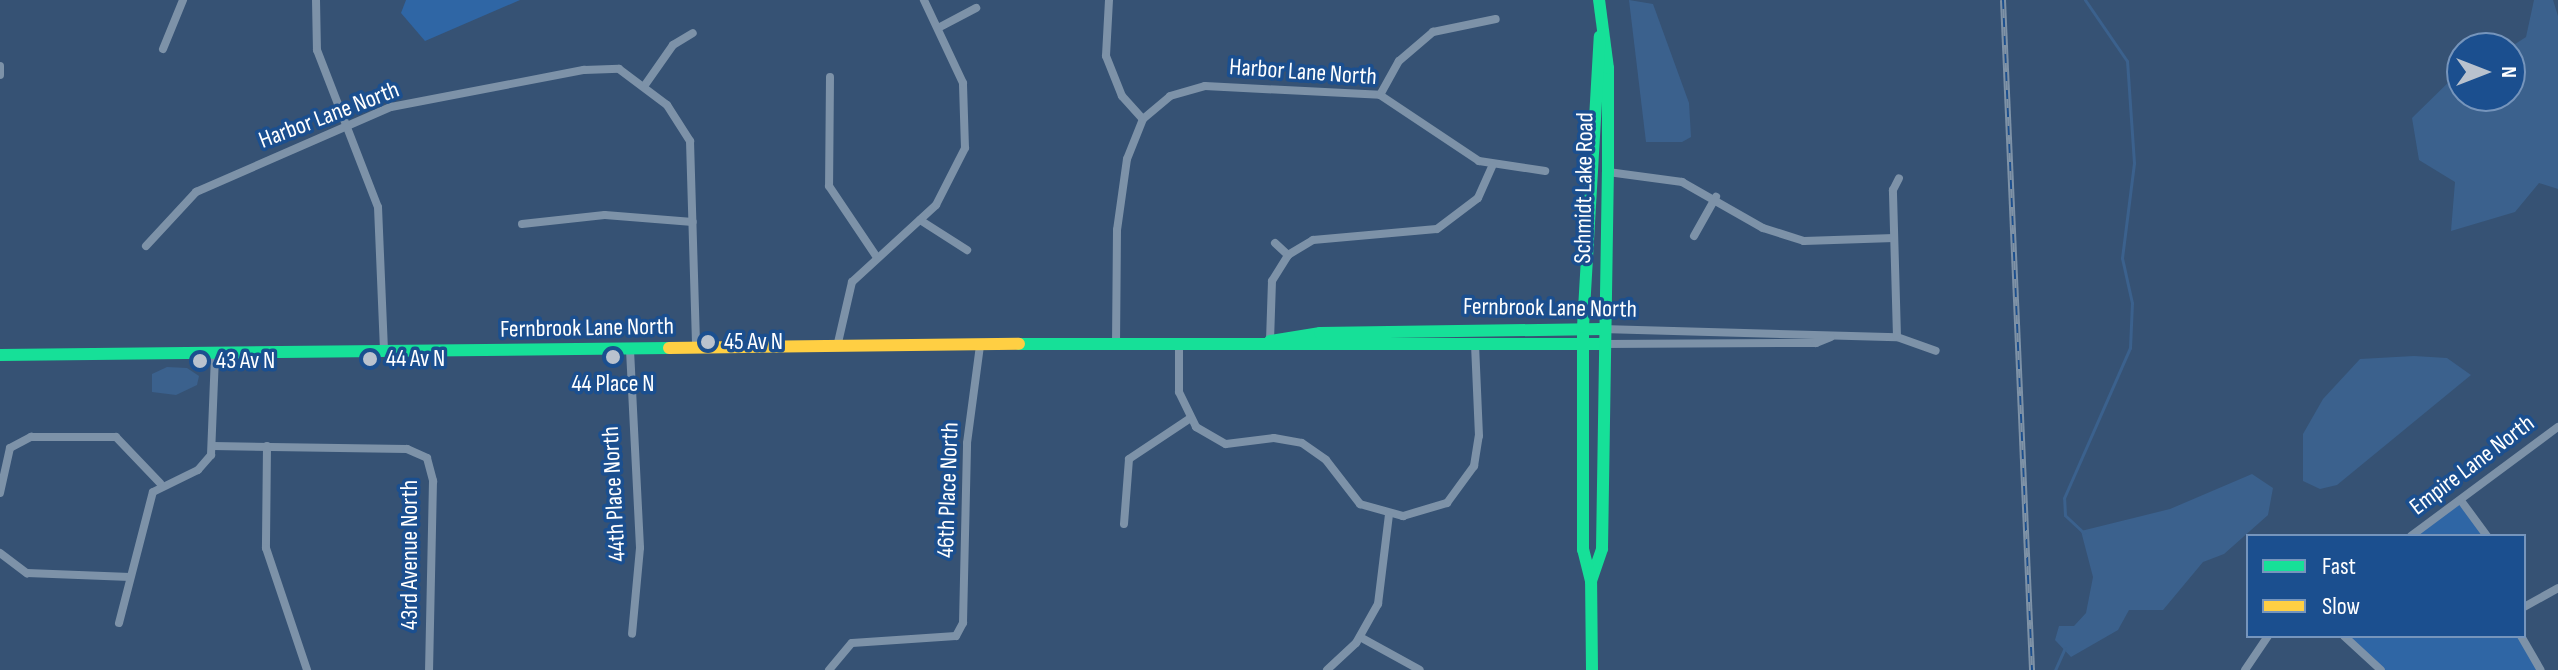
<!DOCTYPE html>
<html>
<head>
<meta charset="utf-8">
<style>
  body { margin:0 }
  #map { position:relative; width:2558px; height:670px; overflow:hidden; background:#365274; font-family:"Sofia Sans Condensed",sans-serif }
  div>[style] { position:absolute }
  .green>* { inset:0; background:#2f66a5 }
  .water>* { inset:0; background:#3b618d }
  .stream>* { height:3px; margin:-1.5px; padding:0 1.5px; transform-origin:1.5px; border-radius:1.5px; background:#3b618d }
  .street>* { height:8px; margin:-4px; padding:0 4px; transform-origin:4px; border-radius:4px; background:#7d92a8 }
  .fast>* { height:12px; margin:-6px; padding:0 6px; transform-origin:6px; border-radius:6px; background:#16e098 }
  .slow>* { height:12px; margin:-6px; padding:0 6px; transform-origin:6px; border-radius:6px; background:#ffcf43 }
  .rail>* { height:6px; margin-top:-3px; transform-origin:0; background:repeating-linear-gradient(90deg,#1b4f8f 0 9px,#7e92a7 0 18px); box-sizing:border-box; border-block:2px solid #7e92a7 }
  .dots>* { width:22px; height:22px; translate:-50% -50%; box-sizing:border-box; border:4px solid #1b4f8f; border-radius:50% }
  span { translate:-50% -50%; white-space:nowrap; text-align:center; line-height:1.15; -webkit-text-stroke:7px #1b4f8f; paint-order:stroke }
  .street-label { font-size:24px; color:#fff }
  .poi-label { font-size:24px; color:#fff }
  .left { translate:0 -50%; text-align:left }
  .legend { position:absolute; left:2246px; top:534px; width:280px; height:104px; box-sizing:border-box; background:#1b4f8f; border:2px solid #7695bc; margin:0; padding:10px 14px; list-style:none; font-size:24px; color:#fff }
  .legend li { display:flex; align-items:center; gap:16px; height:40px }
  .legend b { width:40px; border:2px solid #7695bc }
  .north { position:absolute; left:2446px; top:32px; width:80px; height:80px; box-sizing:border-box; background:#1b4f8f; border:2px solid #7695bc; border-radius:50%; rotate:90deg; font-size:22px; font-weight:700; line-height:32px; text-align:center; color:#fff }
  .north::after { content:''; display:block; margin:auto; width:28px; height:36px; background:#b9c2ce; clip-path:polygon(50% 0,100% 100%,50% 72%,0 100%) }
</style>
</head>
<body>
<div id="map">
  <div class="green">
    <i style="clip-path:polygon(406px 0,520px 0,425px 41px,401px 13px)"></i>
    <i style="clip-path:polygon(2462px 502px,2487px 536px,2411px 536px)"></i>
    <i style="clip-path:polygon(2344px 636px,2521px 636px,2541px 670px,2381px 670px)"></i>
  </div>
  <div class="water">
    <i style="clip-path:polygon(1629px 0,1653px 4px,1689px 103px,1691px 137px,1682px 142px,1646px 142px)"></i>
    <i style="clip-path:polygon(2534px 0,2553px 0,2558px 16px,2558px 189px,2539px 183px,2515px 212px,2451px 231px,2455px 182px,2419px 160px,2412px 118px,2462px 69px,2462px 96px,2510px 96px,2509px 48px,2526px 37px)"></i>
    <i style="clip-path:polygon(2414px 356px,2447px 358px,2471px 375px,2337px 485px,2320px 489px,2303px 481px,2303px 434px,2323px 399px,2360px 359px)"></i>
    <i style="clip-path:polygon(167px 367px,187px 368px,199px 376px,197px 385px,176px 395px,152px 392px,152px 374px)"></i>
    <i style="clip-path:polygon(2252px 474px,2273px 488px,2268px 515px,2224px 554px,2203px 562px,2163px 610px,2129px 610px,2118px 630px,2071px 657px,2055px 640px,2059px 626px,2074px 626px,2086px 613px,2093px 577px,2081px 531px,2170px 509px)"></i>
  </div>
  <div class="stream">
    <i style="left:2084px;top:533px;width:26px;rotate:-137deg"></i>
    <i style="left:2065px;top:515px;width:17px;rotate:-93deg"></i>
    <i style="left:2064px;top:498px;width:164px;rotate:-66.3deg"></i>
    <i style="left:2130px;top:348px;width:45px;rotate:-87.5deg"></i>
    <i style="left:2132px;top:303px;width:46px;rotate:-102.5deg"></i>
    <i style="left:2122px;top:258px;width:96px;rotate:-82.8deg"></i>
    <i style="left:2134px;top:163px;width:102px;rotate:-93.9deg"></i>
    <i style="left:2127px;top:61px;width:74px;rotate:-124.5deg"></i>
    <i style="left:2055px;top:670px;width:24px;rotate:-66deg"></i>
  </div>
  <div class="street">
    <i style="left:316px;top:0;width:50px;rotate:88.9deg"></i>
    <i style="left:317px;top:50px;width:168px;rotate:68.8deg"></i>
    <i style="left:378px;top:207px;width:146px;rotate:87.6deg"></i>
    <i style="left:1109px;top:0;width:56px;rotate:93.1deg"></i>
    <i style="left:1106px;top:56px;width:43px;rotate:68.2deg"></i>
    <i style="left:1122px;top:96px;width:31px;rotate:48deg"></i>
    <i style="left:1143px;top:119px;width:43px;rotate:111.8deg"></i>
    <i style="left:1127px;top:159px;width:72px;rotate:98deg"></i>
    <i style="left:1117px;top:230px;width:113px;rotate:90.5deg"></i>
    <i style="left:940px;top:27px;width:41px;rotate:-27.8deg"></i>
    <i style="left:163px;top:49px;width:53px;rotate:-67.8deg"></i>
    <i style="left:0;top:66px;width:9px;rotate:90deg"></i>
    <i style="left:830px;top:77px;width:109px;rotate:90.5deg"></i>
    <i style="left:829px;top:186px;width:84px;rotate:56.1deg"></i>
    <i style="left:645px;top:85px;width:49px;rotate:-55deg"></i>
    <i style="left:673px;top:45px;width:23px;rotate:-31deg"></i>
    <i style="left:1380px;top:95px;width:39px;rotate:-61deg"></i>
    <i style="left:1399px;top:61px;width:45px;rotate:-40.5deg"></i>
    <i style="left:1433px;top:32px;width:64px;rotate:-11.7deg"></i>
    <i style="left:1143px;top:119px;width:35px;rotate:-40deg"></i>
    <i style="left:1170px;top:96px;width:36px;rotate:-16deg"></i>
    <i style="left:1205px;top:86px;width:175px;rotate:2.9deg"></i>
    <i style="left:1380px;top:95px;width:119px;rotate:33.7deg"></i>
    <i style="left:1479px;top:161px;width:67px;rotate:8.6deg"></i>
    <i style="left:1608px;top:172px;width:75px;rotate:7.7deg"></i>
    <i style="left:1682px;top:182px;width:93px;rotate:29.6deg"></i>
    <i style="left:1763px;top:228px;width:43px;rotate:17.6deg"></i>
    <i style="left:1804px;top:241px;width:90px;rotate:-1.9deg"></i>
    <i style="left:920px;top:220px;width:56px;rotate:32.6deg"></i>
    <i style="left:522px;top:224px;width:83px;rotate:-6.2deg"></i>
    <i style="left:605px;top:215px;width:88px;rotate:4.5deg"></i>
    <i style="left:1694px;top:236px;width:45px;rotate:-60.6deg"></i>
    <i style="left:1275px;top:243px;width:18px;rotate:43deg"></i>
    <i style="left:146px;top:246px;width:74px;rotate:-47.2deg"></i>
    <i style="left:196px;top:192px;width:213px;rotate:-23.6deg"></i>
    <i style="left:391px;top:107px;width:197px;rotate:-10.9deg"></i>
    <i style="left:584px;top:70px;width:35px;rotate:-2deg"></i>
    <i style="left:619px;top:69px;width:60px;rotate:36.9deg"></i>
    <i style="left:667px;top:105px;width:43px;rotate:57.4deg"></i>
    <i style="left:690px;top:141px;width:208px;rotate:88.3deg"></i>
    <i style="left:1602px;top:329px;width:295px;rotate:1.6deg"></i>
    <i style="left:1897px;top:337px;width:41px;rotate:19.7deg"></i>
    <i style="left:1897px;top:337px;width:147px;rotate:-91.6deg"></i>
    <i style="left:1893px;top:190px;width:13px;rotate:-63deg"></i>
    <i style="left:1270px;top:341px;width:60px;rotate:-88.1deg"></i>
    <i style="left:1272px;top:281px;width:31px;rotate:-58deg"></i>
    <i style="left:1288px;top:255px;width:29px;rotate:-31deg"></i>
    <i style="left:1313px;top:240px;width:124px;rotate:-5.1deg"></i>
    <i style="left:1437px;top:229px;width:51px;rotate:-37.1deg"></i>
    <i style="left:1478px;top:198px;width:36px;rotate:-66deg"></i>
    <i style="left:1179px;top:342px;width:50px;rotate:90deg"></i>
    <i style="left:1179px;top:392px;width:39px;rotate:64deg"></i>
    <i style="left:1196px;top:427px;width:34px;rotate:30deg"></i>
    <i style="left:1226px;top:444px;width:48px;rotate:-7.1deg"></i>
    <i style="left:1274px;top:438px;width:28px;rotate:10deg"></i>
    <i style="left:1302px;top:443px;width:29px;rotate:35deg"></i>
    <i style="left:1326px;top:460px;width:56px;rotate:52.3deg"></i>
    <i style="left:1360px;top:504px;width:45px;rotate:15.6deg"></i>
    <i style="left:1403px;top:516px;width:46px;rotate:-16.5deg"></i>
    <i style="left:1447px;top:503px;width:46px;rotate:-53.9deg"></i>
    <i style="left:1474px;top:466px;width:30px;rotate:-81deg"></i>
    <i style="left:1479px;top:436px;width:91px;rotate:-92.5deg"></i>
    <i style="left:1602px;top:344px;width:214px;rotate:-0.3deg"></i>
    <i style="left:1816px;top:343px;width:16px;rotate:-22deg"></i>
    <i style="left:837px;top:347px;width:67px;rotate:-77deg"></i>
    <i style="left:852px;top:282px;width:114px;rotate:-42.5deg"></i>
    <i style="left:936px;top:205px;width:64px;rotate:-63deg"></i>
    <i style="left:965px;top:148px;width:65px;rotate:-91.8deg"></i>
    <i style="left:963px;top:83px;width:92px;rotate:-115.2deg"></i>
    <i style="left:630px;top:350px;width:198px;rotate:87.1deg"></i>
    <i style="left:640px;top:548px;width:86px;rotate:95.3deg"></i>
    <i style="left:213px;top:446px;width:194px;rotate:0.9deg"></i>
    <i style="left:407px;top:449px;width:22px;rotate:24deg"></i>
    <i style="left:427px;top:458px;width:24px;rotate:75deg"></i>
    <i style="left:433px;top:481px;width:189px;rotate:91.2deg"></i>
    <i style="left:267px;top:446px;width:102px;rotate:90.6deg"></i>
    <i style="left:266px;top:548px;width:129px;rotate:71.4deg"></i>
    <i style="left:0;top:493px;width:46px;rotate:-77.5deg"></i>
    <i style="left:10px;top:448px;width:24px;rotate:-28deg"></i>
    <i style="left:31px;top:437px;width:85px"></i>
    <i style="left:116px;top:437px;width:64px;rotate:46.3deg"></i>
    <i style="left:2462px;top:502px;width:42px;rotate:53.7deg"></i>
    <i style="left:1124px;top:524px;width:65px;rotate:-85.6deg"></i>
    <i style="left:1129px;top:459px;width:72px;rotate:-33.7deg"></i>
    <i style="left:2411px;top:536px;width:183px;rotate:-36.6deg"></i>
    <i style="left:0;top:553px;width:34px;rotate:37deg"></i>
    <i style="left:27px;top:573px;width:103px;rotate:2.2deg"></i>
    <i style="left:2524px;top:607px;width:39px;rotate:-29deg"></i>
    <i style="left:119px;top:623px;width:135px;rotate:-75.5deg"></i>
    <i style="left:153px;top:492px;width:50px;rotate:-26.1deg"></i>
    <i style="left:198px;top:470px;width:20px;rotate:-49deg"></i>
    <i style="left:211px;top:455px;width:101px;rotate:-87.7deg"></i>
    <i style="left:2344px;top:636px;width:50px;rotate:42.6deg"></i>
    <i style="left:2521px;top:636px;width:39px;rotate:60deg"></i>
    <i style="left:1360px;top:637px;width:68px;rotate:28.8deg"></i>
    <i style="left:829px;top:670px;width:35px;rotate:-50deg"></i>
    <i style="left:852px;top:643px;width:104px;rotate:-3.9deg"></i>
    <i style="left:956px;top:636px;width:15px;rotate:-62deg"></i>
    <i style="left:963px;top:623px;width:180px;rotate:-88.7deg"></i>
    <i style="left:967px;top:443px;width:99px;rotate:-82.4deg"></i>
    <i style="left:1327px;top:670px;width:40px;rotate:-43deg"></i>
    <i style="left:1356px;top:643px;width:45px;rotate:-60.6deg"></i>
    <i style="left:1378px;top:604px;width:90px;rotate:-83deg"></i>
    <i style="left:2245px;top:670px;width:41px;rotate:-55.9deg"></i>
  </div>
  <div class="fast">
    <i style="left:1270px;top:341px;width:51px;rotate:-9.1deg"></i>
    <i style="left:1320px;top:333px;width:282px;rotate:-0.8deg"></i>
    <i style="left:1019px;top:344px;width:583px"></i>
    <i style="left:0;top:355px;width:669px;rotate:-0.6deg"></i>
    <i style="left:1591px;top:581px;width:34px;rotate:-71deg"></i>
    <i style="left:1602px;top:549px;width:377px;rotate:-89.1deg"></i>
    <i style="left:1608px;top:172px;width:104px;rotate:-90deg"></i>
    <i style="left:1608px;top:68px;width:69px;rotate:-97.5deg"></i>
    <i style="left:1592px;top:670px;width:89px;rotate:-90.6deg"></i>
    <i style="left:1591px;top:581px;width:32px;rotate:-104deg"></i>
    <i style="left:1583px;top:550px;width:223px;rotate:-90deg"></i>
    <i style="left:1583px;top:327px;width:291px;rotate:-86.7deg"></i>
  </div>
  <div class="slow">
    <i style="left:669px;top:348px;width:350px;rotate:-0.7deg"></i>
  </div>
  <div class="rail">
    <i style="left:2003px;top:0;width:671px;rotate:87.52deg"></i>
  </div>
  <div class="dots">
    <i style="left:708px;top:342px;background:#b9c2ce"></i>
    <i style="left:613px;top:357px;background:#b9c2ce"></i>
    <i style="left:370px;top:359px;background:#b9c2ce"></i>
    <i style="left:200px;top:361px;background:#b9c2ce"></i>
  </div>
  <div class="street-label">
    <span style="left:1303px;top:72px;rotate:4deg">Harbor Lane North</span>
    <span style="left:329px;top:115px;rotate:-21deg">Harbor Lane North</span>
    <span style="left:1584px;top:188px;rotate:-89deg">Schmidt Lake Road</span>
    <span style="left:1550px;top:308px;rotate:1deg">Fernbrook Lane North</span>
    <span style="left:587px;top:328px;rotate:-1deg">Fernbrook Lane North</span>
    <span style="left:2472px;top:465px;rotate:-37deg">Empire Lane North</span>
    <span style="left:948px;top:490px;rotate:-88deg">46th Place North</span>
    <span style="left:614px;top:494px;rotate:-93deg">44th Place North</span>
    <span style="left:410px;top:555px;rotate:-90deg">43rd Avenue North</span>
  </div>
  <div class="poi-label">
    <span class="left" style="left:724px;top:342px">45 Av N</span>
    <span class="left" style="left:386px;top:359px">44 Av N</span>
    <span class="left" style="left:216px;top:361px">43 Av N</span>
    <span style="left:613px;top:384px">44 Place N</span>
  </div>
  <ul class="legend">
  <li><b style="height:10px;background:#16e098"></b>Fast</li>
  <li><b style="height:10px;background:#ffcf43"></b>Slow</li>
  </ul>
  <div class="north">N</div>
</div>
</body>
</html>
